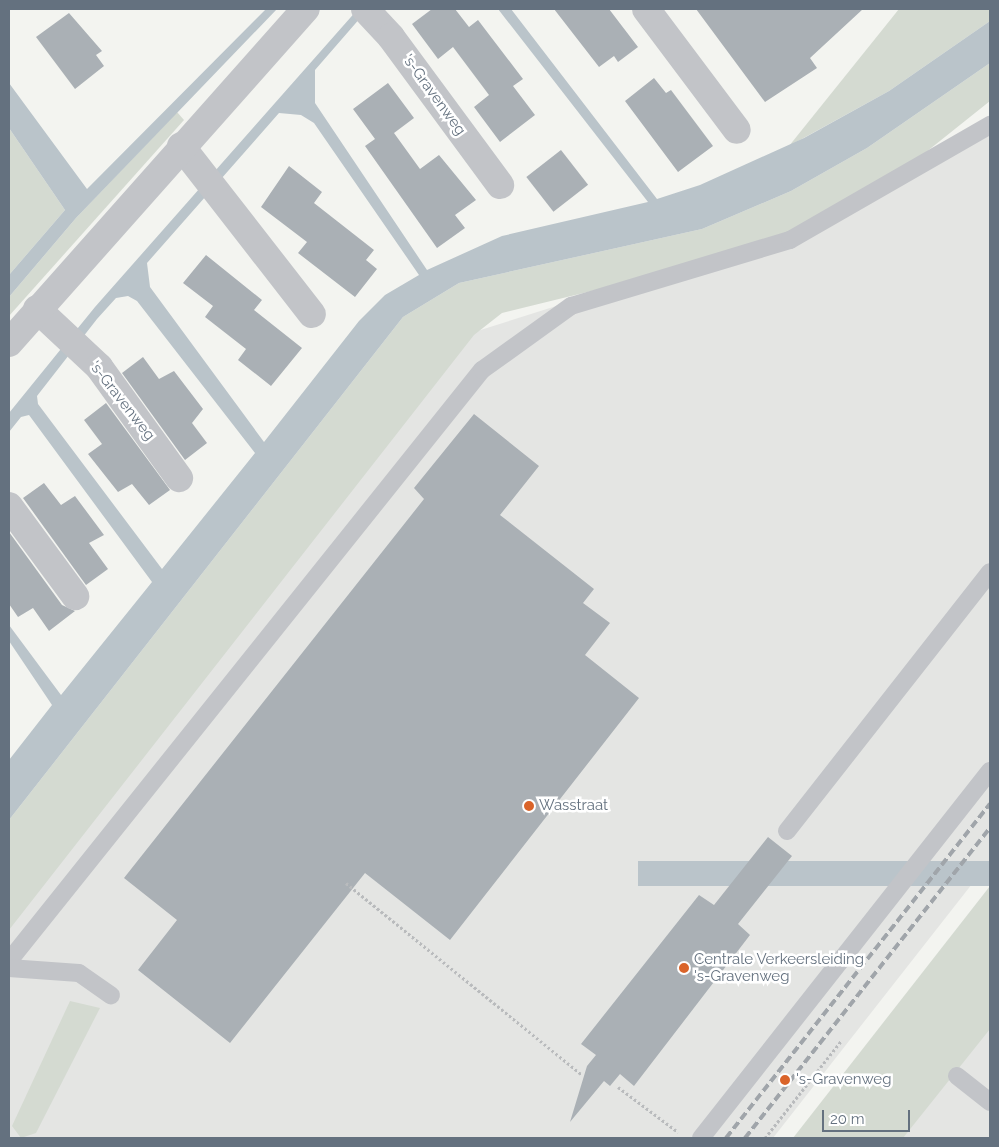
<!DOCTYPE html>
<html>
<head>
<meta charset="utf-8">
<style>
  body { margin:0 }
  #map { position:relative; width:999px; height:1147px; overflow:hidden; background:#f3f4f0; font-family:Raleway,sans-serif }
  div>[style] { position:absolute }
  .built>* { inset:0; background:#e4e5e3 }
  .green>* { inset:0; background:#d4dad1 }
  .water>* { inset:0; background:#bac4ca; transform-origin:0 0 }
  .building>* { inset:0; background:#aab0b5; transform-origin:0 0 }
  .path>* { height:3px; margin-top:-1.5px; transform-origin:0; background:repeating-linear-gradient(90deg,#b9bbbd 0 2.5px,transparent 0 5px) }
  .service>* { height:18px; margin:-9px; padding:0 9px; transform-origin:9px; border-radius:9px; background:#c2c4c8 }
  .minor>* { height:28px; margin:-14px; padding:0 14px; transform-origin:14px; border-radius:14px; background:#c2c4c8 }
  .rail>* { height:4px; margin-top:-2px; transform-origin:0; background:repeating-linear-gradient(90deg,#a0a5aa 0 8px,transparent 0 12px) }
  .dots>* { width:14px; height:14px; translate:-50% -50%; box-sizing:border-box; border:2px solid #fff; border-radius:50% }
  span { translate:-50% -50%; white-space:nowrap; text-align:center; line-height:1.15; -webkit-text-stroke:5px #fff; paint-order:stroke }
  .street-label { font-size:15px; color:#64717f }
  .poi-label { font-size:15px; color:#64717f }
  .left { translate:0 -50%; text-align:left }
  .frame { position:absolute; inset:0; border:10px solid #64717f; pointer-events:none }
  .scale { position:absolute; left:822px; top:1110px; width:88px; height:22px; box-sizing:border-box; border:2px solid #64717f; border-top:0; padding-left:6px; font-size:15px; line-height:18px; white-space:nowrap; color:#64717f; -webkit-text-stroke:4px #fff; paint-order:stroke }
</style>
</head>
<body>
<div id="map">
  <div class="built">
    <i style="clip-path:polygon(990px 115px,990px 861px,773px 1138px,9px 1138px,9px 906px,452px 339px,854px 212px)"></i>
    <i style="clip-path:polygon(990px 1026px,990px 1138px,900px 1138px)"></i>
  </div>
  <div class="green">
    <i style="clip-path:polygon(899px 9px,990px 9px,990px 21px,889px 91px,789px 146px)"></i>
    <i style="clip-path:polygon(990px 63px,990px 101px,871px 196px,734px 256px,502px 313px,474px 335px,9px 930px,9px 820px,403px 317px,459px 283px,702px 229px,791px 191px,867px 148px)"></i>
    <i style="clip-path:polygon(177px 112px,184px 120px,9px 316px,9px 297px,76px 218px)"></i>
    <i style="clip-path:polygon(9px 128px,65px 210px,9px 275px)"></i>
    <i style="clip-path:polygon(990px 886px,990px 1029px,903px 1138px,793px 1138px)"></i>
    <i style="clip-path:polygon(70px 1001px,100px 1008px,36px 1133px,21px 1138px,12px 1126px)"></i>
  </div>
  <div class="water">
    <i style="clip-path:polygon(266px 9px,277px 9px,76px 218px,9px 297px,9px 275px,65px 210px,9px 128px,9px 83px,87px 189px)"></i>
    <i style="clip-path:polygon(evenodd,358px 9px,368px 9px,315px 70px,315px 103px,427px 270px,502px 236px,648px 202px,498px 9px,511px 9px,657px 199px,700px 185px,804px 138px,889px 91px,990px 21px,990px 63px,867px 148px,791px 191px,702px 229px,459px 283px,403px 317px,9px 820px,9px 760px,52px 705px,9px 641px,9px 625px,61px 695px,152px 582px,29px 415px,21px 417px,9px 432px,9px 413px,95px 307px,358px 9px,279px 113px,301px 115px,314px 123px,419px 275px,385px 295px,359px 321px,264px 442px,150px 287px,147px 263px,279px 113px,358px 9px,128px 296px,137px 301px,255px 453px,162px 569px,38px 404px,37px 396px,97px 319px,116px 298px,128px 296px)"></i>
    <i style="left:990px;top:861px;width:25px;height:352px;rotate:90deg"></i>
  </div>
  <div class="building">
    <i style="clip-path:polygon(432px 9px,455px 9px,469px 27px,478px 20px,523px 79px,513px 86px,535px 115px,500px 142px,474px 107px,489px 95px,453px 47px,438px 59px,412px 24px)"></i>
    <i style="clip-path:polygon(554px 9px,609px 9px,638px 47px,618px 62px,614px 56px,599px 67px)"></i>
    <i style="clip-path:polygon(696px 9px,863px 9px,810px 58px,817px 68px,765px 102px)"></i>
    <i style="clip-path:polygon(69px 13px,102px 51px,96px 55px,104px 66px,75px 89px,36px 37px)"></i>
    <i style="clip-path:polygon(654px 78px,666px 93px,671px 90px,713px 146px,678px 172px,625px 101px)"></i>
    <i style="clip-path:polygon(388px 83px,414px 118px,394px 133px,420px 169px,439px 155px,476px 200px,455px 215px,465px 228px,437px 248px,365px 146px,375px 139px,353px 109px)"></i>
    <i style="left:561px;top:150px;width:44px;height:44px;rotate:52deg"></i>
    <i style="clip-path:polygon(289px 166px,322px 192px,314px 203px,374px 250px,366px 260px,377px 269px,355px 297px,298px 253px,307px 242px,261px 207px)"></i>
    <i style="clip-path:polygon(206px 255px,262px 300px,254px 310px,302px 348px,271px 386px,238px 360px,246px 349px,205px 317px,213px 306px,183px 283px)"></i>
    <i style="clip-path:polygon(143px 357px,159px 379px,174px 371px,203px 409px,192px 423px,207px 443px,185px 460px,122px 373px)"></i>
    <i style="clip-path:polygon(106px 403px,170px 490px,149px 505px,132px 484px,118px 492px,88px 454px,102px 444px,84px 420px)"></i>
    <i style="clip-path:polygon(474px 414px,539px 466px,500px 515px,594px 589px,583px 603px,610px 623px,585px 655px,639px 698px,450px 940px,365px 873px,230px 1043px,138px 970px,177px 920px,124px 878px,424px 499px,414px 488px)"></i>
    <i style="clip-path:polygon(44px 483px,61px 505px,75px 496px,104px 535px,89px 543px,108px 569px,86px 585px,23px 498px)"></i>
    <i style="clip-path:polygon(9px 532px,62px 605px,75px 611px,49px 631px,33px 608px,18px 617px,9px 604px)"></i>
    <i style="clip-path:polygon(768px 837px,792px 856px,738px 924px,750px 935px,634px 1086px,620px 1074px,610px 1086px,604px 1081px,570px 1122px,587px 1066px,596px 1055px,581px 1044px,699px 895px,714px 905px)"></i>
  </div>
  <div class="path">
    <i style="left:346px;top:883px;width:303px;rotate:39.1deg"></i>
    <i style="left:618px;top:1087px;width:75px;rotate:36.9deg"></i>
    <i style="left:765px;top:1138px;width:123px;rotate:-51.9deg"></i>
  </div>
  <div class="service">
    <i style="left:787px;top:831px;width:329px;rotate:-51.9deg"></i>
    <i style="left:9px;top:961px;width:757px;rotate:-51.33deg"></i>
    <i style="left:482px;top:370px;width:110px;rotate:-35.7deg"></i>
    <i style="left:571px;top:306px;width:229px;rotate:-16.8deg"></i>
    <i style="left:790px;top:240px;width:231px;rotate:-29.9deg"></i>
    <i style="left:9px;top:968px;width:70px;rotate:4.1deg"></i>
    <i style="left:79px;top:973px;width:39px;rotate:35deg"></i>
    <i style="left:957px;top:1076px;width:42px;rotate:38.2deg"></i>
    <i style="left:701px;top:1138px;width:467px;rotate:-51.8deg"></i>
  </div>
  <div class="minor">
    <i style="left:365px;top:9px;width:38px;rotate:47deg"></i>
    <i style="left:391px;top:37px;width:184px;rotate:53.6deg"></i>
    <i style="left:646px;top:9px;width:151px;rotate:53.1deg"></i>
    <i style="left:181px;top:146px;width:213px;rotate:52.1deg"></i>
    <i style="left:37px;top:309px;width:85px;rotate:43.1deg"></i>
    <i style="left:99px;top:367px;width:137px;rotate:54.2deg"></i>
    <i style="left:9px;top:343px;width:447px;rotate:-48.4deg"></i>
    <i style="left:9px;top:506px;width:112px;rotate:53.7deg"></i>
  </div>
  <div class="rail">
    <i style="left:726px;top:1138px;width:426px;rotate:-51.7deg"></i>
    <i style="left:745px;top:1138px;width:395px;rotate:-51.7deg"></i>
  </div>
  <div class="dots">
    <i style="left:529px;top:806px;background:#da642a"></i>
    <i style="left:684px;top:968px;background:#da642a"></i>
    <i style="left:785px;top:1080px;background:#da642a"></i>
  </div>
  <div class="street-label">
    <span style="left:434px;top:95px;rotate:54deg">'s-Gravenweg</span>
    <span style="left:122px;top:401px;rotate:52deg">'s-Gravenweg</span>
  </div>
  <div class="poi-label">
    <span class="left" style="left:539px;top:806px">Wasstraat</span>
    <span class="left" style="left:694px;top:968px">Centrale Verkeersleiding<br>'s-Gravenweg</span>
    <span class="left" style="left:796px;top:1080px">'s-Gravenweg</span>
  </div>
  <div class="frame"></div>
  <div class="scale">20 m</div>
</div>
</body>
</html>
